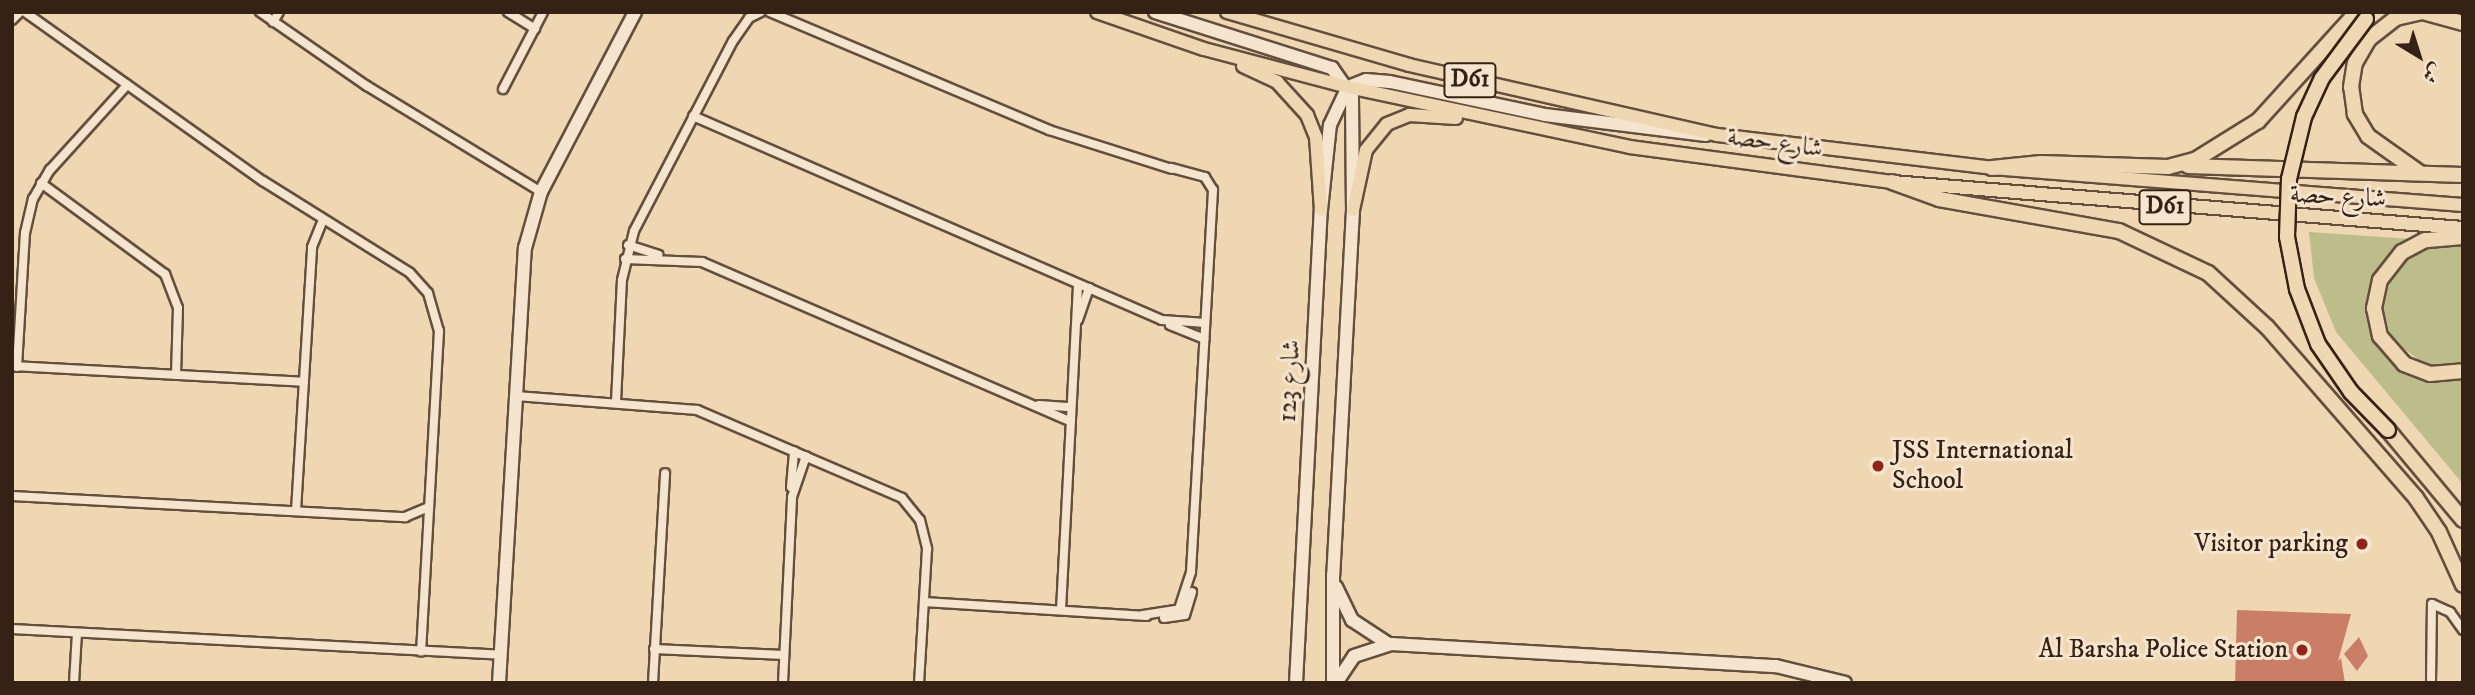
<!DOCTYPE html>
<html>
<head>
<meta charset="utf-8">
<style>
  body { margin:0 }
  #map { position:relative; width:2475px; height:695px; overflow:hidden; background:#efd7b4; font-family:"IM FELL DW Pica",Amiri,serif }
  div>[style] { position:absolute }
  .green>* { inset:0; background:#bcbd8b }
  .building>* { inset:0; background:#cb7e67 }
  .roads { filter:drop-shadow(2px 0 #644f3d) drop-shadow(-2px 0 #644f3d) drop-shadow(0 2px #644f3d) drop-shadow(0 -2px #644f3d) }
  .street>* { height:8px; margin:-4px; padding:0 4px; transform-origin:4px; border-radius:4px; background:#f5e5ce }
  .secondary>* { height:12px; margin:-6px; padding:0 6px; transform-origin:6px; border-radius:6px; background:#f5e5ce }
  .primary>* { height:12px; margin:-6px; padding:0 6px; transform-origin:6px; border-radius:6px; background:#efd7b4 }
  .highway>* { height:14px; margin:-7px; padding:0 7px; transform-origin:7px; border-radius:7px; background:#efd7b4 }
  .bridges { filter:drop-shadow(2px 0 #362215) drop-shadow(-2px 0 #362215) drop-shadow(0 2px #362215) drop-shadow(0 -2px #362215) }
  .highway-bridge>* { height:14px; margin:-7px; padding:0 7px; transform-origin:7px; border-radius:7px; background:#efd7b4 }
  .dots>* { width:19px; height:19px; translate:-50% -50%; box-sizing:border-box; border:4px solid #f5e5ce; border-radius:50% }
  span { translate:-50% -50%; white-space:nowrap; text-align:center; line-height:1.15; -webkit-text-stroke:6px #f5e5ce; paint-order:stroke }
  .shield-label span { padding:2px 5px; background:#f5e5ce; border:2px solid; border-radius:5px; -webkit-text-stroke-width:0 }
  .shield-label { font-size:24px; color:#362215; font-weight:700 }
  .street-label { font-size:26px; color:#362215 }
  .poi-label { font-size:26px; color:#362215 }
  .left { translate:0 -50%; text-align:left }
  .right { translate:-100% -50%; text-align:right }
  .frame { position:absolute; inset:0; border:14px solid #362215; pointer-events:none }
  .north { position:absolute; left:2384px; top:21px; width:70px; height:70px; -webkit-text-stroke:5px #f5e5ce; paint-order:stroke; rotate:142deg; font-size:19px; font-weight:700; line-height:28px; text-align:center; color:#362215 }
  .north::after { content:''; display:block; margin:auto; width:24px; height:32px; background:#362215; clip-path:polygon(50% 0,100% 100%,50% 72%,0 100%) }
</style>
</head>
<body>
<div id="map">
  <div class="green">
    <i style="clip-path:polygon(2309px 232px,2411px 239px,2375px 273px,2369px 323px,2381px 350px,2401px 370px,2428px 381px,2463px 379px,2463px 484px,2336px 332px,2314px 278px)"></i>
    <i style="clip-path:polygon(2463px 243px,2463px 365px,2426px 365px,2392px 340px,2383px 316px,2385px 291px,2409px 256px,2433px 245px)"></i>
  </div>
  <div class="building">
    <i style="clip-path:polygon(2237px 610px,2351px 614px,2338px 661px,2341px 658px,2345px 683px,2235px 683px)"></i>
    <i style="clip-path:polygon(2359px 637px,2368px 656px,2357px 671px,2344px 654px)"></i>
  </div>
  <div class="roads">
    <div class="street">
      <i style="left:25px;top:12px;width:292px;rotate:35.4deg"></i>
      <i style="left:263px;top:181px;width:173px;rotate:32deg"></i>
      <i style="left:410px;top:273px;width:27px;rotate:48deg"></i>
      <i style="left:428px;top:293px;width:40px;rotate:74deg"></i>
      <i style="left:439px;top:331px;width:321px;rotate:93.2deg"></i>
      <i style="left:260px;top:12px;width:130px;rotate:34.7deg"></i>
      <i style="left:367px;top:86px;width:204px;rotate:31.3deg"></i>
      <i style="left:508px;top:12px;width:32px;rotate:32deg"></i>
      <i style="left:770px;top:12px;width:303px;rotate:22.9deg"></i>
      <i style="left:1049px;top:130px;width:129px;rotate:17.6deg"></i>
      <i style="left:12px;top:20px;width:11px;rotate:-45deg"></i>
      <i style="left:273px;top:22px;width:12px;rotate:-59deg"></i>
      <i style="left:503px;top:89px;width:87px;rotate:-62.5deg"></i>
      <i style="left:693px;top:116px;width:511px;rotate:23.51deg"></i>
      <i style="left:1162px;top:320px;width:43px;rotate:4deg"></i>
      <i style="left:41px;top:183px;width:154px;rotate:36.3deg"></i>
      <i style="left:165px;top:274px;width:36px;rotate:69deg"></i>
      <i style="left:178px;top:308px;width:67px;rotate:91.7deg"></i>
      <i style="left:628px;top:245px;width:32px;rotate:18deg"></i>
      <i style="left:625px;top:259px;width:77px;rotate:2.2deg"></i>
      <i style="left:702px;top:262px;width:402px;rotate:23.4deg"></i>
      <i style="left:1078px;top:320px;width:34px;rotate:-71deg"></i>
      <i style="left:1170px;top:325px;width:37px;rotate:22deg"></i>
      <i style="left:12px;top:366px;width:292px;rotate:3.1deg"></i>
      <i style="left:17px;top:367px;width:134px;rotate:-86.6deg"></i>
      <i style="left:25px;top:233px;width:35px;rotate:-77deg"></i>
      <i style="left:33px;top:199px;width:34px;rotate:-60deg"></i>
      <i style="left:50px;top:170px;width:115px;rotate:-47.8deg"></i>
      <i style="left:516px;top:396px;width:182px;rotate:4.4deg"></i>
      <i style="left:697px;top:410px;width:223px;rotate:23.2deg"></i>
      <i style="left:902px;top:498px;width:28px;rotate:51deg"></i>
      <i style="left:920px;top:520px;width:30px;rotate:76deg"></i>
      <i style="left:927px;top:549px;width:134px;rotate:93.4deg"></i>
      <i style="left:616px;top:402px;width:122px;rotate:-87.2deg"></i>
      <i style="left:622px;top:280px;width:50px;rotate:-76.2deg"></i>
      <i style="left:634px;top:231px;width:214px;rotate:-62.5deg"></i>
      <i style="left:733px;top:41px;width:28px;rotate:-55deg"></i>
      <i style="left:749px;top:18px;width:13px;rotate:-27deg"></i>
      <i style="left:1039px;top:405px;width:32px;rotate:4deg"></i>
      <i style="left:791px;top:487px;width:36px;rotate:-85deg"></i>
      <i style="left:12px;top:496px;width:394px;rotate:3.1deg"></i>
      <i style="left:405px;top:517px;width:26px;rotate:-23deg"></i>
      <i style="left:296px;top:511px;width:264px;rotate:-86.5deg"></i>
      <i style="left:312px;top:247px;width:29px;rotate:-68deg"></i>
      <i style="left:924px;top:602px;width:223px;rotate:3.6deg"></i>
      <i style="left:1061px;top:610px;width:326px;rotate:-87deg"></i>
      <i style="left:1143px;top:615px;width:36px;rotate:-9deg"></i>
      <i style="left:1179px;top:609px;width:39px;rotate:-72deg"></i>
      <i style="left:1191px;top:572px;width:383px;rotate:-86.7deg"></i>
      <i style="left:1213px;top:190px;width:15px;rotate:-122deg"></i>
      <i style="left:1205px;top:177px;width:35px;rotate:-165deg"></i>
      <i style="left:1164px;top:618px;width:21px;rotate:-8deg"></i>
      <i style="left:1185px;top:615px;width:24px;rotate:-73deg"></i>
      <i style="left:12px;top:629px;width:490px;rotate:3deg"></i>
      <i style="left:654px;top:649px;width:130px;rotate:2.6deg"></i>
      <i style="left:74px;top:683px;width:50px;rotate:-86.6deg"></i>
      <i style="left:653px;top:683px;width:210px;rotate:-86.7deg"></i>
      <i style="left:783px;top:683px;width:186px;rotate:-87.2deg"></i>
      <i style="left:792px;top:497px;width:43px;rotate:-71.1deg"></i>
      <i style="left:2431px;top:683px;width:79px;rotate:-89.3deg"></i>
      <i style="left:2432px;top:604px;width:20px;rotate:24deg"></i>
      <i style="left:2450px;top:612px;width:22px;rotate:54deg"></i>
    </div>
    <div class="secondary">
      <i style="left:1155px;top:12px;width:186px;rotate:17.6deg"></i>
      <i style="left:1332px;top:68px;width:35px;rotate:55deg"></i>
      <i style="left:1352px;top:97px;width:113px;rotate:89.5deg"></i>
      <i style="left:1353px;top:210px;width:366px;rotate:93.1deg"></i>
      <i style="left:1333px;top:575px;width:108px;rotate:90deg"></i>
      <i style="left:1336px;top:587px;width:37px;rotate:64deg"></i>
      <i style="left:1352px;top:620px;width:42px;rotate:33.3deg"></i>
      <i style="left:499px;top:683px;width:436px;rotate:-86.6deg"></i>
      <i style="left:525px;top:248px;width:58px;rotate:-74.1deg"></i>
      <i style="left:541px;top:192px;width:203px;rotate:-62.4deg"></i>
      <i style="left:1296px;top:683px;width:474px;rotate:-87deg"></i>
      <i style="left:1321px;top:210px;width:85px;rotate:-84deg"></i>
      <i style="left:1330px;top:125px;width:42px;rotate:-64.7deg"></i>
      <i style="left:1348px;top:87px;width:19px;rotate:-21deg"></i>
      <i style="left:1366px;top:80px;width:24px;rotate:5deg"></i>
      <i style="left:1390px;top:82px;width:158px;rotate:12deg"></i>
      <i style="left:1545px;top:115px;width:162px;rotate:7.1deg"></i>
      <i style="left:1336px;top:683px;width:32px;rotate:-56deg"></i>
      <i style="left:1354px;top:656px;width:39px;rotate:-18deg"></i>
      <i style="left:1391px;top:644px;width:386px;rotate:3.3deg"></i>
      <i style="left:1776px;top:666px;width:71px;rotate:13.8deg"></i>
    </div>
    <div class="primary">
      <i style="left:1097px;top:12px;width:113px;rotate:19.1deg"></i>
      <i style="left:1204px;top:49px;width:149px;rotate:14.8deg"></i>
      <i style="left:1348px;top:87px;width:288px;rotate:12deg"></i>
      <i style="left:1630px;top:147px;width:264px;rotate:7.6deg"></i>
      <i style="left:1892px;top:182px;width:573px;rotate:4.61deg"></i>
      <i style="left:1227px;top:12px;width:190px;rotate:16.2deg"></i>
      <i style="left:1409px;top:65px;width:316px;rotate:12.8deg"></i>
      <i style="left:1717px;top:135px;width:277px;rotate:6.8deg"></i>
      <i style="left:1992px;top:168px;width:472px;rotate:4.5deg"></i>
      <i style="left:1243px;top:66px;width:38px;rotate:25deg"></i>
      <i style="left:1277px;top:82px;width:45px;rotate:47.7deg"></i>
      <i style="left:1307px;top:115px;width:24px;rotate:68deg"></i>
      <i style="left:1316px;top:137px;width:73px;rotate:86.1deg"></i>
      <i style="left:1353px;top:210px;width:61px;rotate:-77.8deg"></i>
      <i style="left:1366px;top:150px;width:33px;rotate:-51deg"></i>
      <i style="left:1387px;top:124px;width:24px;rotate:-22deg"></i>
      <i style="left:1409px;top:115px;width:47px;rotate:3.7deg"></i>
    </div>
    <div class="highway">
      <i style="left:2423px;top:12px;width:41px;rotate:15.4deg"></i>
      <i style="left:2188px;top:166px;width:275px;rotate:1.9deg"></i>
      <i style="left:1992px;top:168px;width:49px;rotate:-5.8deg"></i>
      <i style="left:2041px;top:163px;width:127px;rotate:1.8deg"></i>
      <i style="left:2168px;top:167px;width:28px;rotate:-15deg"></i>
      <i style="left:2195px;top:160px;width:74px;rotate:-31.8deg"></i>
      <i style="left:2258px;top:121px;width:147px;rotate:-47.8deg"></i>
      <i style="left:2420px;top:173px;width:64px;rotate:-144.6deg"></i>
      <i style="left:2368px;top:136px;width:26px;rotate:-121deg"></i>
      <i style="left:2355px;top:114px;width:27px;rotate:-98deg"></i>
      <i style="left:2351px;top:87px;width:24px;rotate:-81deg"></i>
      <i style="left:2355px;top:63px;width:28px;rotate:-60deg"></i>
      <i style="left:2369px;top:39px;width:34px;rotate:-38deg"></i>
      <i style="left:2396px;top:18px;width:28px;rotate:-13deg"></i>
      <i style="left:1892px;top:182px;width:50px;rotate:19.9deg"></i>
      <i style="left:1939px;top:199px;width:183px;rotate:10.1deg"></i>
      <i style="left:2119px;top:231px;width:98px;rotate:25.3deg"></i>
      <i style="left:2208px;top:273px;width:80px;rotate:42.5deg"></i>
      <i style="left:2267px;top:327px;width:227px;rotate:48.9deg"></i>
      <i style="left:2416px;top:498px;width:41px;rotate:55.9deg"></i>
      <i style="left:2439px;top:532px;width:58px;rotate:65.6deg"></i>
      <i style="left:2463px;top:237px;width:38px;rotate:175deg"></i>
      <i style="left:2425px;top:240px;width:26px;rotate:152deg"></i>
      <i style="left:2402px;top:252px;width:36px;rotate:128deg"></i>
      <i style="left:2380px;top:280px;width:29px;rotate:102deg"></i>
      <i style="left:2374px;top:308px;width:29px;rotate:78deg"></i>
      <i style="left:2380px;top:336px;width:37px;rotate:49deg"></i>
      <i style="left:2404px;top:364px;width:28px;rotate:21deg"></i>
      <i style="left:2430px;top:374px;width:33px;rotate:-5deg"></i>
      <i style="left:2388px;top:430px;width:117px;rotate:50.2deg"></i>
    </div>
  </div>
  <div class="bridges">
    <div class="highway-bridge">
      <i style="left:2366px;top:19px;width:74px;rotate:126.7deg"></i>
      <i style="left:2322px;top:78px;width:43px;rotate:114.8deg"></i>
      <i style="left:2304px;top:117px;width:64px;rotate:103.6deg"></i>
      <i style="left:2289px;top:179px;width:58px;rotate:92deg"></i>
      <i style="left:2287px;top:237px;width:53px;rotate:79.1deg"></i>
      <i style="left:2297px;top:289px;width:59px;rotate:69.1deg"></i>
      <i style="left:2318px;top:344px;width:58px;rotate:55.5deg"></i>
      <i style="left:2351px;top:392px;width:53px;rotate:45.8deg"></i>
    </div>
  </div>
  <div class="dots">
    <i style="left:1878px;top:466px;background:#8f2418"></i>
    <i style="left:2362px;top:544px;background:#8f2418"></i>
    <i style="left:2302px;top:650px;background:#8f2418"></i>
  </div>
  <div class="shield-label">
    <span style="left:1470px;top:80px">D61</span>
    <span style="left:2165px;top:207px">D61</span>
  </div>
  <div class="street-label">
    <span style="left:1775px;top:143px;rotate:8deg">شارع حصة</span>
    <span style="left:2338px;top:197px;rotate:3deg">شارع حصة</span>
    <span style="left:1290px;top:381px;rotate:-87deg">شارع 123</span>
  </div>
  <div class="poi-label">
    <span class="left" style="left:1892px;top:466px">JSS International<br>School</span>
    <span class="right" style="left:2348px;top:544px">Visitor parking</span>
    <span class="right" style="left:2288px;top:650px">Al Barsha Police Station</span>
  </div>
  <div class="frame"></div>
  <div class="north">ش</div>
</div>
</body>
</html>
